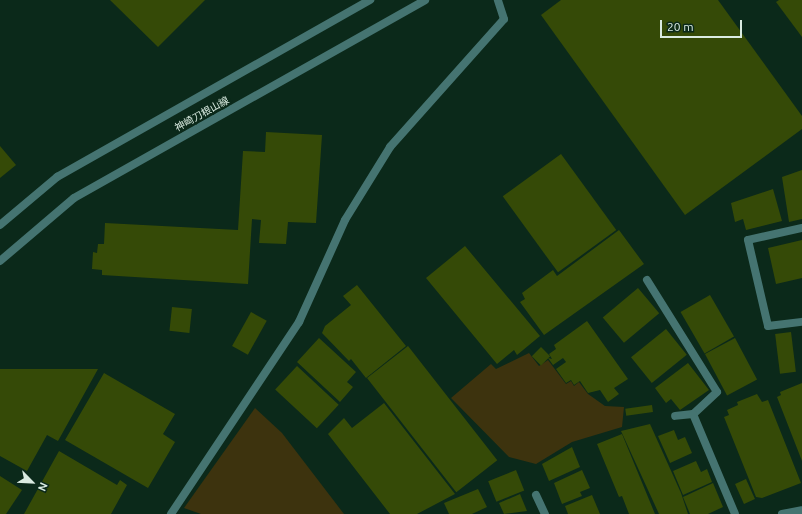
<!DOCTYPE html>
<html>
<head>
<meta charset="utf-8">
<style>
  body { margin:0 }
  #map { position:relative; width:802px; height:514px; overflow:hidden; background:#0b291a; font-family:Ubuntu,"Noto Sans JP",sans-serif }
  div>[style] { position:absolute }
  .green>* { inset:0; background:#3d330e }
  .building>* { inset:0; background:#354a07; transform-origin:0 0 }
  .service>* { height:8px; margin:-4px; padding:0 4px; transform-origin:4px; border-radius:4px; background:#457471 }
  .minor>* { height:8px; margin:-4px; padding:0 4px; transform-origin:4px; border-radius:4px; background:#457471 }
  .tertiary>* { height:8px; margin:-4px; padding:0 4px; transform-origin:4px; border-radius:4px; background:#457471 }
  span { translate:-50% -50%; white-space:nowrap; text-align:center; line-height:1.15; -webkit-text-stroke:4px #0b291a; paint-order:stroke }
  .street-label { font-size:10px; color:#daebe1 }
  .north { position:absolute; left:12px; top:462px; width:40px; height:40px; -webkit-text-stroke:3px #0b291a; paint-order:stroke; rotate:114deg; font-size:11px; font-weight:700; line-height:16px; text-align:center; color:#daebe1 }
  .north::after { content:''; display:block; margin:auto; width:14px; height:18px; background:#daebe1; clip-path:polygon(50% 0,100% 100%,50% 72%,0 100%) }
  .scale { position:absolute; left:660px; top:20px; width:82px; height:18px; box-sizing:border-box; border:2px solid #daebe1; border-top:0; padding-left:5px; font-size:12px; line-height:14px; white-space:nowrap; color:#daebe1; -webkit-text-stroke:3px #0b291a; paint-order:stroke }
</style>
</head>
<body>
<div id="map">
  <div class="green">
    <i style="clip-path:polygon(529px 353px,539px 366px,548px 360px,566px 384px,571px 381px,574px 386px,579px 382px,588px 394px,605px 406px,624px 407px,622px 427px,572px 442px,536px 464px,509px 457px,451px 398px,491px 364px,496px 369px)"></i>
    <i style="clip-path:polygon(255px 408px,282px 433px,344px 514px,201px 514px,184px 508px)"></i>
  </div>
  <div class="building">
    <i style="clip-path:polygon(110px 0,205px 0,158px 47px)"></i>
    <i style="clip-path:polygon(561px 0,718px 0,802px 116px,802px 129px,685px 215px,541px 15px)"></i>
    <i style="clip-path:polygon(779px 0,802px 0,802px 37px,776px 2px)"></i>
    <i style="clip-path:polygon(266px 132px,322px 135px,316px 223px,288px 222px,286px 244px,259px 243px,261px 220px,252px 219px,248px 284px,102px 275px,102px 270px,92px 269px,93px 252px,97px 253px,98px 244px,104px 244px,105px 223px,238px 230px,243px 151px,265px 152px)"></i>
    <i style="clip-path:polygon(0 146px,16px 165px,0 178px)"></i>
    <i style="left:561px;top:154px;width:94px;height:72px;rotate:54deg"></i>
    <i style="clip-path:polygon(802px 170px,802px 219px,789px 222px,782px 177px)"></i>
    <i style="clip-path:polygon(773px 189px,782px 221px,746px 230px,743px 219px,735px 222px,731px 203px)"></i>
    <i style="clip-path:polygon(619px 230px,644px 264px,544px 335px,520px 302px,525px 299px,522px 293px,553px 270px,557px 276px)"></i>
    <i style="clip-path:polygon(802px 240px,802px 278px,776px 284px,768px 248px)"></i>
    <i style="clip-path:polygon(465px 246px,540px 336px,517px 355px,514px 350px,497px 364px,426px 278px)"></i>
    <i style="clip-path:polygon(357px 285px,406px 346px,366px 378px,351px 359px,349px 361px,322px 333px,325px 326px,351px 305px,343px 296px)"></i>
    <i style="left:638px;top:288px;width:33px;height:46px;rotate:50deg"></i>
    <i style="left:710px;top:295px;width:48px;height:34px;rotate:60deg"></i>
    <i style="left:172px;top:307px;width:20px;height:24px;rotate:6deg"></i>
    <i style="left:251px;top:312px;width:18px;height:39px;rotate:29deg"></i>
    <i style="clip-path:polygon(587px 321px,628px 379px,614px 388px,619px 394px,608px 402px,600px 390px,588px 393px,580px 381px,574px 385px,571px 380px,566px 383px,556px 369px,566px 362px,563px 358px,553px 365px,548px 358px,552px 359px,549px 354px,556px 349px,554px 345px)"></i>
    <i style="left:666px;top:329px;width:33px;height:45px;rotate:51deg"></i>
    <i style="left:791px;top:332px;width:40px;height:16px;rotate:83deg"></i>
    <i style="clip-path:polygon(319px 338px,356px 372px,347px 382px,353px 387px,340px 402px,297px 362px)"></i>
    <i style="left:735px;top:338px;width:47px;height:34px;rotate:62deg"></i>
    <i style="left:408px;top:346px;width:145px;height:52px;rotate:52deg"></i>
    <i style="left:541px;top:347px;width:13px;height:13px;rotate:45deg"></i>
    <i style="clip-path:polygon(688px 363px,709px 390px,680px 410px,671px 399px,666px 403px,655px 388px)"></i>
    <i style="left:297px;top:366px;width:57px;height:32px;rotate:43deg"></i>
    <i style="clip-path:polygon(0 369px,98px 369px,58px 441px,47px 435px,27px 471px,0 456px)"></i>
    <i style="clip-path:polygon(104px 373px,175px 414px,163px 434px,175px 442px,148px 488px,65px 440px)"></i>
    <i style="clip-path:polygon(802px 383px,802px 461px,777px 397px,781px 395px,780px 392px)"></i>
    <i style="clip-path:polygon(757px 394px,762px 402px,768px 400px,801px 483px,762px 498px,756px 497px,724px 417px,729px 415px,727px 410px,738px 405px,737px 402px)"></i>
    <i style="clip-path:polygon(384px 403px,455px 494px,417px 514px,390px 514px,328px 434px,344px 418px,352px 428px)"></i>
    <i style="left:652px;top:405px;width:7px;height:27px;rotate:82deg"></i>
    <i style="clip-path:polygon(650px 424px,681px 493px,688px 514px,659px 514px,621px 431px)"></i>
    <i style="clip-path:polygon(674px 430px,678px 440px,685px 437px,692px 453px,670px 463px,658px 436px)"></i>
    <i style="clip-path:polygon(622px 434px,655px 514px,629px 514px,622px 496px,619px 497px,597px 444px)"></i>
    <i style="clip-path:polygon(572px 447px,580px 467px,549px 481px,542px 464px)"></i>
    <i style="clip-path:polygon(59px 451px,117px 485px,120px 480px,127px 485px,111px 514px,24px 514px)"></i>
    <i style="clip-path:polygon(696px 461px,701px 472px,707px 469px,712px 482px,683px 495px,673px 471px)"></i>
    <i style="left:516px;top:470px;width:22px;height:30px;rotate:68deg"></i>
    <i style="clip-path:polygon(582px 470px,590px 488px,580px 492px,582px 496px,562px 504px,554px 483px)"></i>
    <i style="clip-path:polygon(0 476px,22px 490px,6px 514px,0 514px)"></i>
    <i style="left:746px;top:479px;width:22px;height:12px;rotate:66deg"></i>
    <i style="clip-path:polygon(713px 483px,723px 507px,708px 514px,690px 514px,683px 497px)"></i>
    <i style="clip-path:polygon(478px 489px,487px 507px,472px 514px,449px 514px,444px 503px)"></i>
    <i style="clip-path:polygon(520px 494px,527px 511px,504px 514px,499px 503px)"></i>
    <i style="clip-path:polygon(592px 495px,600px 514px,568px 514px,565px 506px)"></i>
  </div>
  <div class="service">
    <i style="left:647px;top:280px;width:132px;rotate:58deg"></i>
    <i style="left:717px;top:392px;width:33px;rotate:137deg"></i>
    <i style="left:693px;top:414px;width:18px;rotate:174deg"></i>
  </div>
  <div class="minor">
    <i style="left:802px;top:228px;width:55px;rotate:167.5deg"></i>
    <i style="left:748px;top:240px;width:88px;rotate:76.9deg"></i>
    <i style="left:768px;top:326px;width:34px;rotate:-7deg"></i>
    <i style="left:693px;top:414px;width:108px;rotate:67.2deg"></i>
    <i style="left:536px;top:495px;width:21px;rotate:65deg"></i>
    <i style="left:171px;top:514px;width:231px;rotate:-56.3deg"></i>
    <i style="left:299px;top:322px;width:112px;rotate:-65.7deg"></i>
    <i style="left:345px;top:220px;width:86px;rotate:-58.3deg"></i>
    <i style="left:390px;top:147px;width:171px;rotate:-48.3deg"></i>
    <i style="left:504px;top:19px;width:20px;rotate:-108deg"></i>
    <i style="left:782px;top:514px;width:20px;rotate:-11deg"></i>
  </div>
  <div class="tertiary">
    <i style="left:0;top:225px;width:75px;rotate:-40.1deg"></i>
    <i style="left:57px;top:177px;width:360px;rotate:-29.5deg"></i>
    <i style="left:0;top:261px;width:97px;rotate:-40.4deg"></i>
    <i style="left:74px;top:198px;width:403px;rotate:-29.4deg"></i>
  </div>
  <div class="street-label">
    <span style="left:202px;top:114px;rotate:-29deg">神崎刀根山線</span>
  </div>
  <div class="north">N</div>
  <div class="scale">20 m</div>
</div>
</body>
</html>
